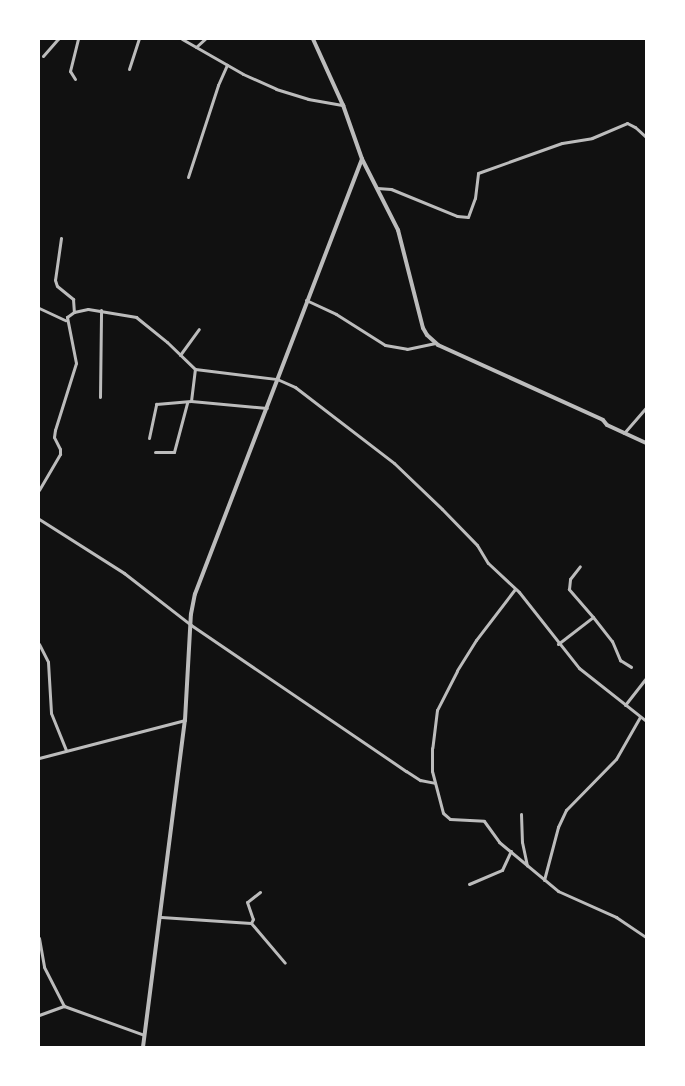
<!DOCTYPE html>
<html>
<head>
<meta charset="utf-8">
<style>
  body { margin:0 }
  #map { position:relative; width:685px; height:1086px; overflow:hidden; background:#111; font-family:"Varela Round",sans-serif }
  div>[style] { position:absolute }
  .minor>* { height:3px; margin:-1.5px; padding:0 1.5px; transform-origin:1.5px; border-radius:1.5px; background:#bcbcbc }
  .tertiary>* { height:4px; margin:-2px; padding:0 2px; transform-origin:2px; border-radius:2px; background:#bcbcbc }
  span { translate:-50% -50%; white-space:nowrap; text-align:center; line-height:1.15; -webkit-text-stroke:5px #fff; paint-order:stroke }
  .frame { position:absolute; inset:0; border:40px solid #fff; pointer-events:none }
</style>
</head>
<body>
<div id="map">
  <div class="minor">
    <i style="left:182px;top:39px;width:70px;rotate:29.8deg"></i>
    <i style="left:243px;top:74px;width:36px;rotate:24deg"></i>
    <i style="left:276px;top:89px;width:34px;rotate:17deg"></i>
    <i style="left:308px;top:99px;width:36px;rotate:10deg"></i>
    <i style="left:196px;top:47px;width:12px;rotate:-42deg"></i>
    <i style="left:43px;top:56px;width:23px;rotate:-49deg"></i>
    <i style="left:129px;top:69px;width:32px;rotate:-72deg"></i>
    <i style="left:75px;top:79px;width:9px;rotate:-122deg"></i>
    <i style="left:70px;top:71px;width:33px;rotate:-76deg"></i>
    <i style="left:188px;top:177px;width:97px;rotate:-71.9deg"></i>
    <i style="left:218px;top:85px;width:22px;rotate:-66deg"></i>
    <i style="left:377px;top:188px;width:14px;rotate:4deg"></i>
    <i style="left:391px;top:189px;width:71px;rotate:22.2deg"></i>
    <i style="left:457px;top:216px;width:11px;rotate:5deg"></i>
    <i style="left:468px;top:217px;width:20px;rotate:-70deg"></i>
    <i style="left:475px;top:198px;width:25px;rotate:-83deg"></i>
    <i style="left:478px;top:173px;width:89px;rotate:-19.7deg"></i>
    <i style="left:562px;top:143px;width:30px;rotate:-9deg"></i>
    <i style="left:592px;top:138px;width:38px;rotate:-23deg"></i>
    <i style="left:627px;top:123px;width:9px;rotate:27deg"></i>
    <i style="left:635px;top:127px;width:15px;rotate:42deg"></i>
    <i style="left:61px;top:238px;width:42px;rotate:98.1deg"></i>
    <i style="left:55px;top:280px;width:6px;rotate:72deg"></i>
    <i style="left:57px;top:286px;width:21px;rotate:39deg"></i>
    <i style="left:73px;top:299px;width:13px;rotate:86deg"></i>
    <i style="left:306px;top:300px;width:33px;rotate:25deg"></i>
    <i style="left:336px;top:314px;width:58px;rotate:32.3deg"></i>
    <i style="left:385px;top:345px;width:22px;rotate:10deg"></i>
    <i style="left:407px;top:349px;width:29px;rotate:-12deg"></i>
    <i style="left:39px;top:308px;width:29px;rotate:25deg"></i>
    <i style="left:180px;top:355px;width:32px;rotate:-54deg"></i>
    <i style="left:100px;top:397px;width:87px;rotate:-89.3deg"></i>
    <i style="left:191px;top:401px;width:76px;rotate:5.3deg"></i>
    <i style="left:624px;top:433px;width:33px;rotate:-49deg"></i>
    <i style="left:149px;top:438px;width:35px;rotate:-78deg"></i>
    <i style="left:156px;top:404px;width:35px;rotate:-5deg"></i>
    <i style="left:191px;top:401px;width:32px;rotate:-83deg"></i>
    <i style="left:155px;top:452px;width:19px"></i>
    <i style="left:174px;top:452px;width:51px;rotate:-75.1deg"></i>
    <i style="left:39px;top:490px;width:42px;rotate:-59.7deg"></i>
    <i style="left:60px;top:454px;width:5px;rotate:-90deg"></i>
    <i style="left:60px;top:449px;width:13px;rotate:-117deg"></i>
    <i style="left:54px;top:437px;width:7px;rotate:-82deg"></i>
    <i style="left:55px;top:430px;width:70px;rotate:-72.6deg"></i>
    <i style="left:76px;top:363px;width:47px;rotate:-101.1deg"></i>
    <i style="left:67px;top:317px;width:9px;rotate:-36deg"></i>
    <i style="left:74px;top:312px;width:14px;rotate:-12deg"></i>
    <i style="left:88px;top:309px;width:49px;rotate:9.5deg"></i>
    <i style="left:136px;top:317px;width:40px;rotate:39deg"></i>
    <i style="left:167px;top:342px;width:39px;rotate:44deg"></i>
    <i style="left:195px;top:369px;width:83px;rotate:7deg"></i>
    <i style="left:277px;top:379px;width:20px;rotate:24deg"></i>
    <i style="left:295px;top:387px;width:125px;rotate:37.5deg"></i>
    <i style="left:394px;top:463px;width:66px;rotate:43.8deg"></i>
    <i style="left:442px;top:509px;width:50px;rotate:45.8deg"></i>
    <i style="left:477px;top:545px;width:21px;rotate:59deg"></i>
    <i style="left:488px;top:563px;width:42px;rotate:43.1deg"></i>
    <i style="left:519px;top:592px;width:97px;rotate:51.7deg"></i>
    <i style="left:579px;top:668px;width:85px;rotate:38.3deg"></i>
    <i style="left:39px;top:519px;width:101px;rotate:32.4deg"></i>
    <i style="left:124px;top:573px;width:85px;rotate:37.8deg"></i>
    <i style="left:191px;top:625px;width:260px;rotate:34.2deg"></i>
    <i style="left:406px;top:771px;width:17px;rotate:33deg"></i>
    <i style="left:420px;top:780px;width:15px;rotate:11deg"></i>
    <i style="left:515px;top:589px;width:64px;rotate:127.4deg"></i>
    <i style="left:476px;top:640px;width:36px;rotate:122deg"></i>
    <i style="left:457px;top:671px;width:44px;rotate:117.1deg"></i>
    <i style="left:437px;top:710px;width:38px;rotate:97deg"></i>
    <i style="left:432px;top:748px;width:23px;rotate:90deg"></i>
    <i style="left:432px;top:771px;width:43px;rotate:75.3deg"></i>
    <i style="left:443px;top:813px;width:9px;rotate:41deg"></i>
    <i style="left:450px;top:819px;width:34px;rotate:3deg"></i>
    <i style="left:484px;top:821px;width:26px;rotate:54deg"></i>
    <i style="left:499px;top:842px;width:77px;rotate:39.7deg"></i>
    <i style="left:558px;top:891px;width:64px;rotate:24.1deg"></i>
    <i style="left:616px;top:917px;width:36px;rotate:34deg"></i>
    <i style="left:593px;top:617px;width:31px;rotate:52deg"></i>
    <i style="left:612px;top:641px;width:21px;rotate:67deg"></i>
    <i style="left:620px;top:660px;width:13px;rotate:32deg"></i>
    <i style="left:39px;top:644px;width:20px;rotate:63deg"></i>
    <i style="left:48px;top:662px;width:51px;rotate:86.6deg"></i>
    <i style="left:51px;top:713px;width:40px;rotate:68deg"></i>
    <i style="left:558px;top:644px;width:44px;rotate:-37.6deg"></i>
    <i style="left:593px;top:617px;width:37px;rotate:-131deg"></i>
    <i style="left:569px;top:589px;width:10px;rotate:-84deg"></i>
    <i style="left:570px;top:579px;width:16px;rotate:-52deg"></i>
    <i style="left:625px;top:705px;width:34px;rotate:-52deg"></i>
    <i style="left:39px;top:758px;width:151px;rotate:-14.6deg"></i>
    <i style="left:521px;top:814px;width:28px;rotate:88deg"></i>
    <i style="left:522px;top:842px;width:24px;rotate:78deg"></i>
    <i style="left:544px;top:880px;width:55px;rotate:-75.2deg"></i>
    <i style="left:558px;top:827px;width:19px;rotate:-65deg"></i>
    <i style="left:566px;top:810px;width:71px;rotate:-45.6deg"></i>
    <i style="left:616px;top:759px;width:48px;rotate:-60.3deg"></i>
    <i style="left:469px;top:884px;width:36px;rotate:-23deg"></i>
    <i style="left:502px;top:870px;width:21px;rotate:-65deg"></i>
    <i style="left:260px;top:892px;width:16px;rotate:142deg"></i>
    <i style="left:247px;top:902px;width:18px;rotate:71deg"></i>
    <i style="left:253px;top:919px;width:4px;rotate:117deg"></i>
    <i style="left:251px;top:923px;width:52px;rotate:49.6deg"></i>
    <i style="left:161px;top:917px;width:90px;rotate:3.8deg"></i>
    <i style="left:39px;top:938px;width:29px;rotate:80deg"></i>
    <i style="left:44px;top:967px;width:44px;rotate:62.9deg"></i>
    <i style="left:64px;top:1006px;width:85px;rotate:19.9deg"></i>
    <i style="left:39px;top:1015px;width:27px;rotate:-20deg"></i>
  </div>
  <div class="tertiary">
    <i style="left:313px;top:39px;width:72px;rotate:65.6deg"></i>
    <i style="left:343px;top:105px;width:57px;rotate:70.6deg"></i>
    <i style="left:362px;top:159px;width:80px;rotate:63.1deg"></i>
    <i style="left:398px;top:230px;width:101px;rotate:75.7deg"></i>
    <i style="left:423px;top:328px;width:8px;rotate:60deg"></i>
    <i style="left:427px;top:335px;width:15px;rotate:42deg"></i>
    <i style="left:438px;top:345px;width:181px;rotate:24.4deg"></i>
    <i style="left:603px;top:420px;width:6px;rotate:51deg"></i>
    <i style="left:607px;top:425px;width:43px;rotate:24.8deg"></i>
    <i style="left:143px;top:1047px;width:330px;rotate:-82.7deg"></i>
    <i style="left:185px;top:720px;width:106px;rotate:-86.8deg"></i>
    <i style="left:191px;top:614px;width:20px;rotate:-79deg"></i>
    <i style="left:195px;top:594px;width:466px;rotate:-69deg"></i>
  </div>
  <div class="frame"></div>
</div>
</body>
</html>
